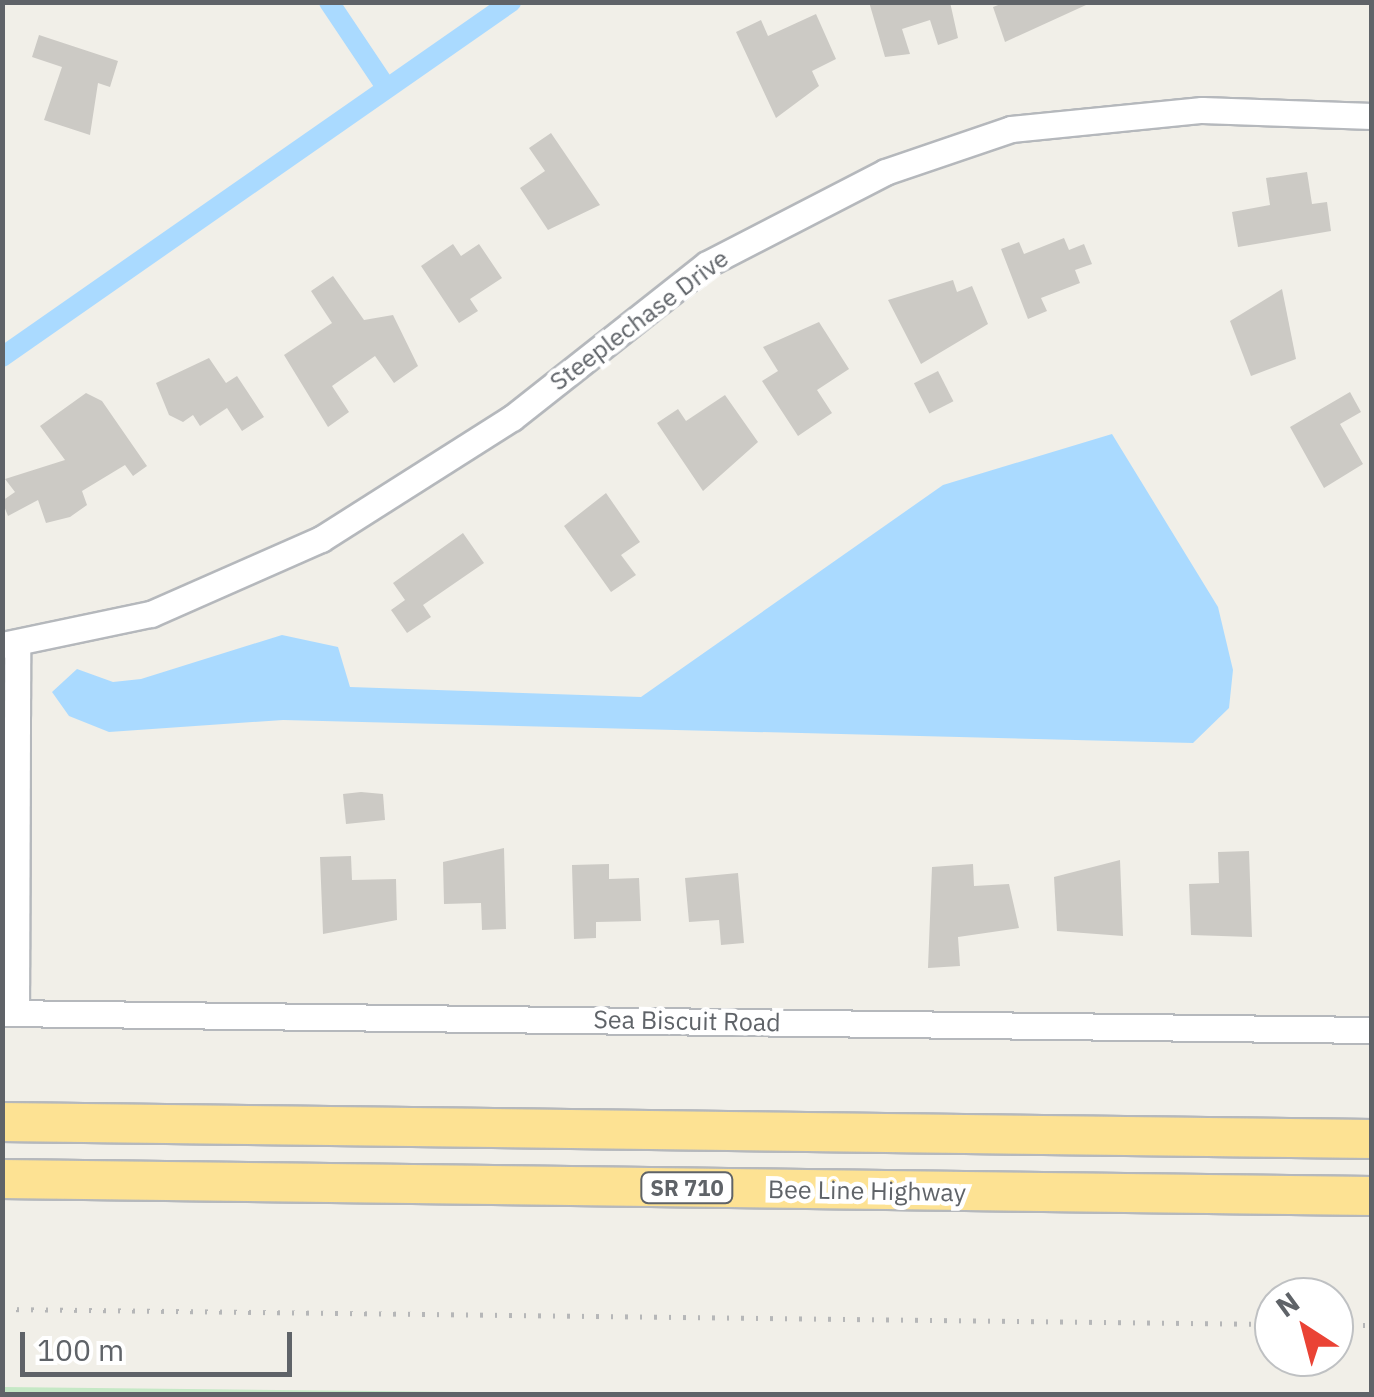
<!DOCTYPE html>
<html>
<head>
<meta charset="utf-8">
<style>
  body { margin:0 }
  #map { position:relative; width:1374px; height:1397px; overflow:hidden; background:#f1efe8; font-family:"IBM Plex Sans",sans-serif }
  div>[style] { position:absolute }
  .green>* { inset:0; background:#c5e8c5 }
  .water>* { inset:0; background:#aadaff }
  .canal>* { height:20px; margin:-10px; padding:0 10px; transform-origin:10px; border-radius:10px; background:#aadaff }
  .building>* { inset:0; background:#cccac5; transform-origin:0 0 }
  .roads { filter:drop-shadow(2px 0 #b5b8bc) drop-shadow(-2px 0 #b5b8bc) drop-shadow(0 2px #b5b8bc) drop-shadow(0 -2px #b5b8bc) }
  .minor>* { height:25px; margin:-12.5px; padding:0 12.5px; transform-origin:12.5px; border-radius:12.5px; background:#fff }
  .highway>* { height:38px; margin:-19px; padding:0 19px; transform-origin:19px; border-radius:19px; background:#fde293 }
  .rail>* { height:5px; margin-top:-2.5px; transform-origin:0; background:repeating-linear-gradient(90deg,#b6b7b8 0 2.5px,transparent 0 14.5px) }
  span { translate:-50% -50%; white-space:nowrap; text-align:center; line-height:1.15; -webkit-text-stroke:9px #fff; paint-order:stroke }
  .shield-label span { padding:2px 8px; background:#fff; border:2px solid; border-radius:8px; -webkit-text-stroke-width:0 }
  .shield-label { font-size:22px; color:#5f6368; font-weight:700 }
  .street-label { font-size:25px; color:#5f6368 }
  .frame { position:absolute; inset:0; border:5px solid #5f6368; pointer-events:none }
  .north { position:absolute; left:1254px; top:1277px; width:100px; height:100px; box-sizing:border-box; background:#fff; border:2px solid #bfc1c3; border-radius:50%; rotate:324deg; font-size:28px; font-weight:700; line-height:40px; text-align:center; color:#5f6368 }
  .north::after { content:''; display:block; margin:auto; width:35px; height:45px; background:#ea4335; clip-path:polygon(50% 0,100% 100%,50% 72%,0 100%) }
  .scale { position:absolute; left:20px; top:1332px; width:272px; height:45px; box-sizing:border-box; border:5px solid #5f6368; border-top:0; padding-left:12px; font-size:30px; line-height:35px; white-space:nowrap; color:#5f6368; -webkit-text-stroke:8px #fff; paint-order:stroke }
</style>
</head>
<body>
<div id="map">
  <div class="green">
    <i style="clip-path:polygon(3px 1387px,647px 1394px,3px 1394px)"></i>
  </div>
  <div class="water">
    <i style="clip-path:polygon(1112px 434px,1218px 607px,1233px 670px,1229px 708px,1193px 743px,283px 720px,109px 732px,69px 716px,52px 692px,77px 669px,113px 682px,141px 679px,282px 635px,338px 647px,350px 687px,641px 697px,943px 485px)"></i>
  </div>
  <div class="canal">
    <i style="left:329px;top:2px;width:102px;rotate:56.2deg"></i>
    <i style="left:2px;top:357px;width:621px;rotate:-34.89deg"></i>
  </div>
  <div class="building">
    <i style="clip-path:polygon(869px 2px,950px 2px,958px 38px,938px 45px,930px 20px,902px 29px,910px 54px,885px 57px)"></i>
    <i style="clip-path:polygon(1006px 2px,1086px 2px,1086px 5px,1005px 42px,993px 7px)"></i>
    <i style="clip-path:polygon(816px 14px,836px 59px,812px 71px,819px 86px,776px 118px,736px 32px,761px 20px,768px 36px)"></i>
    <i style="clip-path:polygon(39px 35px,118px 61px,110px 87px,98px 83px,90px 135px,44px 120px,62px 67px,32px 57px)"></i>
    <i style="clip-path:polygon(551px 133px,600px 205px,548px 230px,520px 188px,545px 171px,529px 148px)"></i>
    <i style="clip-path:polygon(1307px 172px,1312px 204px,1327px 202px,1331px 231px,1238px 247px,1232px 212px,1270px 205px,1266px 178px)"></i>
    <i style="clip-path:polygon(1064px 238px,1069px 250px,1084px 244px,1092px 264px,1075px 270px,1080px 283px,1041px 298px,1047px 311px,1028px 319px,1001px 249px,1019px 242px,1024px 254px)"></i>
    <i style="clip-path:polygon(453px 244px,461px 256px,479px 244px,502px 278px,470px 299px,478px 311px,459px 323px,421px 266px)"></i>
    <i style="clip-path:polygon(333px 276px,364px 320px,393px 315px,418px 366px,394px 383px,375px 356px,332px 386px,349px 412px,328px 427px,284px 355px,332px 323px,311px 291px)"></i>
    <i style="clip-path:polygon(953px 280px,957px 292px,972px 286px,988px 324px,921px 364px,888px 300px)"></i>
    <i style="clip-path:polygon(1282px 289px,1296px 359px,1251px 376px,1230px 321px)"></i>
    <i style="clip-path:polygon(819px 322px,849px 369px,817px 390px,832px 413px,798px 436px,762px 381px,778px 371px,763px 347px)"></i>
    <i style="clip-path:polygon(209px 358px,226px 383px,237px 376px,264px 417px,242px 431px,227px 408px,200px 426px,193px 415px,183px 422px,169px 415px,156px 383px)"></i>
    <i style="left:938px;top:371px;width:34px;height:27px;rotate:63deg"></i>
    <i style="clip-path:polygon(1350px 392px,1361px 412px,1340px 424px,1363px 464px,1324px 488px,1290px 427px)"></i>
    <i style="clip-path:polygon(86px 393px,102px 401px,147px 466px,133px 476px,125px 465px,82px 491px,87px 505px,70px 517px,46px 523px,38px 500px,8px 516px,2px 501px,15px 492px,5px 479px,65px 460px,40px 426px)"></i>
    <i style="clip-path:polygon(725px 395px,758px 442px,703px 491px,657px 423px,678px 409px,686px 421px)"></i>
    <i style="clip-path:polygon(606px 493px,640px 542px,621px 555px,636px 575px,611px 592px,564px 526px)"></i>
    <i style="clip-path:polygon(463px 533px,484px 563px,423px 605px,431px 617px,407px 633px,391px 610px,405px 600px,393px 583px)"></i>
    <i style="clip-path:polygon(361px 792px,383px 794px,385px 820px,346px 824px,343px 794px)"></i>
    <i style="clip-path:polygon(504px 848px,506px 929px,482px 930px,481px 903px,444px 904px,443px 862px)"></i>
    <i style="clip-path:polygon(1249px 851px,1252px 937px,1191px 935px,1189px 884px,1219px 883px,1218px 852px)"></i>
    <i style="clip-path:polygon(351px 856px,352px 880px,396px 879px,397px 920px,323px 934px,320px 857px)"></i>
    <i style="clip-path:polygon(1120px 860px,1123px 936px,1057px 931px,1054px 877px)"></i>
    <i style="clip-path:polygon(609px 864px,609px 879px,639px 878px,641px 921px,596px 922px,596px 938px,574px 939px,572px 865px)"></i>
    <i style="clip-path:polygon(973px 864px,974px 886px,1009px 884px,1019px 928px,958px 937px,960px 966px,928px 968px,932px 867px)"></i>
    <i style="clip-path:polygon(738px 873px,744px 943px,721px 945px,719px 920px,689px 922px,685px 878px)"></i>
  </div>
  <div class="roads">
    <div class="minor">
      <i style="left:2px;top:645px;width:152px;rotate:-11.8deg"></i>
      <i style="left:151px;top:614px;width:186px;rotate:-23.8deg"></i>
      <i style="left:321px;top:539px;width:226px;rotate:-32.4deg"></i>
      <i style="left:512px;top:418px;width:248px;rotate:-38.3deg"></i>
      <i style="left:707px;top:264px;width:200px;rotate:-27.3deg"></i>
      <i style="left:885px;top:172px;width:133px;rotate:-18.8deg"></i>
      <i style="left:1011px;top:129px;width:192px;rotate:-5.7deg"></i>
      <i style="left:1202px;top:110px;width:170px;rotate:2deg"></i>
      <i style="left:2px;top:1013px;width:1370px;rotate:0.71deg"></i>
      <i style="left:16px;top:1013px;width:368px;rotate:-89.8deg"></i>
    </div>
    <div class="highway">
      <i style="left:2px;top:1122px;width:1370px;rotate:0.71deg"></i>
      <i style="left:2px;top:1179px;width:1370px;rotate:0.71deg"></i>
    </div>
  </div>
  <div class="rail">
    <i style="left:2px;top:1309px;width:1272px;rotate:0.68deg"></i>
    <i style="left:1334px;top:1325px;width:38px"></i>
  </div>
  <div class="shield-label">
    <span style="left:687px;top:1188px">SR 710</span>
  </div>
  <div class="street-label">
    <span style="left:639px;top:320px;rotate:-37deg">Steeplechase Drive</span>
    <span style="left:687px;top:1021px;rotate:1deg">Sea Biscuit Road</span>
    <span style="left:867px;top:1191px;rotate:1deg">Bee Line Highway</span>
  </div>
  <div class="frame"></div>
  <div class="north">N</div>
  <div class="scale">100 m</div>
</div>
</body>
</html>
